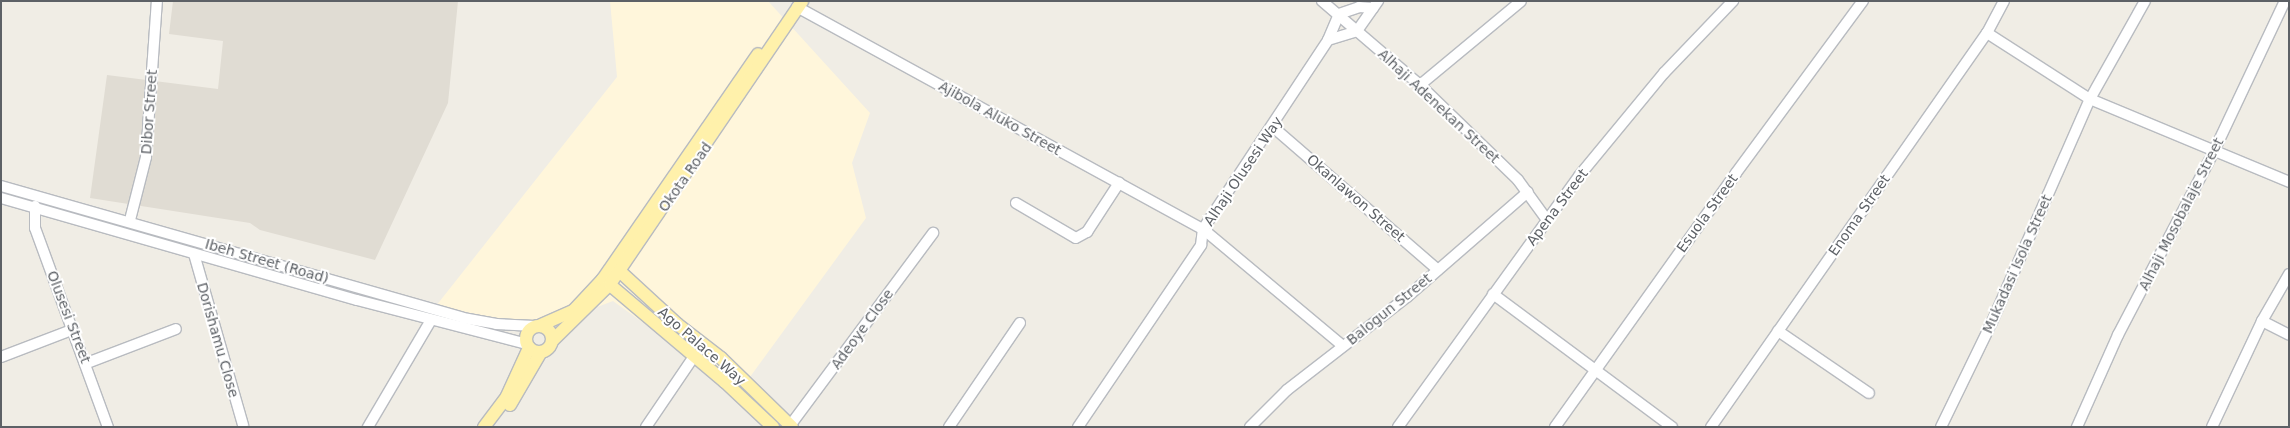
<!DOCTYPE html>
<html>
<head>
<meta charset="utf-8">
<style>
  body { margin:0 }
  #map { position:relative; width:2290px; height:428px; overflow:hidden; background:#f0ede5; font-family:"DejaVu Sans",sans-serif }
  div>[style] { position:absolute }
  .commercial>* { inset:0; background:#fff6db }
  .education>* { inset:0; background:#e0dcd3 }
  .roads { filter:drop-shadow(1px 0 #b8bbc0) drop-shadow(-1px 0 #b8bbc0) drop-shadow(0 1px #b8bbc0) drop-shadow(0 -1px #b8bbc0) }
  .minor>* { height:10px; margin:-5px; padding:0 5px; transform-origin:5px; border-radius:5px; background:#fff }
  .major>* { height:12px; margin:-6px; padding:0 6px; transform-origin:6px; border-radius:6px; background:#fff1ab }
  .major>.ring { margin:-6px; padding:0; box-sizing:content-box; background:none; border:12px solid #fff1ab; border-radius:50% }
  span { translate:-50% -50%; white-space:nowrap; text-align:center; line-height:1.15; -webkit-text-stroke:4px #fff; paint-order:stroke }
  .street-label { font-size:14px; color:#5d6166 }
  .frame { position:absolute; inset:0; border:2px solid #5d6166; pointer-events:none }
</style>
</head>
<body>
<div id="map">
  <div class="commercial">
    <i style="clip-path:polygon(610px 1px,768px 1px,870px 113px,852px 163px,866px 218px,739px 392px,613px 301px,542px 328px,432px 311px,617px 77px)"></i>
  </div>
  <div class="education">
    <i style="clip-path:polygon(173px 1px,458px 1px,448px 103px,375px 260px,260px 230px,250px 223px,90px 198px,107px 75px,218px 89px,223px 41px,169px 34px)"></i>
  </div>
  <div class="roads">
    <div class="minor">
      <i style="left:1322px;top:1px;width:129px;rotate:40.6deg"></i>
      <i style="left:1420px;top:85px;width:136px;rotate:44.1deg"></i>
      <i style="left:1518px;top:180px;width:49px;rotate:54.1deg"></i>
      <i style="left:797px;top:7px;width:463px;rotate:28.7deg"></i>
      <i style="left:1203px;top:229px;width:182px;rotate:39.9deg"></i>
      <i style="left:1339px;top:14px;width:21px;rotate:-19deg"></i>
      <i style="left:1359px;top:7px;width:14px;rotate:4deg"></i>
      <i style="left:1357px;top:31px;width:37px;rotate:-55deg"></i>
      <i style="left:1987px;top:33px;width:122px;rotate:32.7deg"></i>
      <i style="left:2090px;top:99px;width:216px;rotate:22.6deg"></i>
      <i style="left:1328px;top:40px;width:30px;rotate:-17deg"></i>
      <i style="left:1420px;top:85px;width:131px;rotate:-39.7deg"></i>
      <i style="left:1273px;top:127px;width:218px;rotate:40.9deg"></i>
      <i style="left:1px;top:186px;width:480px;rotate:15.9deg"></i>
      <i style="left:463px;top:318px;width:34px;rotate:10deg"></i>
      <i style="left:496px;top:324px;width:39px;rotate:3deg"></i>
      <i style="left:1px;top:198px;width:370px;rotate:16deg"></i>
      <i style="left:357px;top:300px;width:176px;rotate:14.5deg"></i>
      <i style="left:1016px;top:203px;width:69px;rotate:30.3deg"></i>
      <i style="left:1076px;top:238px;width:13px;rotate:-29deg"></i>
      <i style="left:1087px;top:232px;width:59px;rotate:-56.9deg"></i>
      <i style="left:35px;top:206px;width:22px;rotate:90deg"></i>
      <i style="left:35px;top:228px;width:212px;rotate:69.9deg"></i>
      <i style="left:130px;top:220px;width:65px;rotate:-75.7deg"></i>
      <i style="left:146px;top:157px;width:156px;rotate:-86deg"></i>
      <i style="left:194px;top:254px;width:178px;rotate:74deg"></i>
      <i style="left:1493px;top:294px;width:223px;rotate:36.6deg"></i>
      <i style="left:2262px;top:321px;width:30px;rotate:27deg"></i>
      <i style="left:1778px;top:331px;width:110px;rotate:34.3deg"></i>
      <i style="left:1px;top:357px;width:78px;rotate:-21deg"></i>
      <i style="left:87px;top:363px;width:95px;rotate:-20.9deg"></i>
      <i style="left:368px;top:427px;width:124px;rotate:-59.5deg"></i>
      <i style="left:646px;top:427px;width:87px;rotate:-55.8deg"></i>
      <i style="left:789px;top:427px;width:242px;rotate:-53.4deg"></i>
      <i style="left:949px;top:427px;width:126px;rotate:-55.7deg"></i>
      <i style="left:1078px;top:427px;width:220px;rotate:-55.9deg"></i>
      <i style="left:1201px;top:245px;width:16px;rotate:-83deg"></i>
      <i style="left:1203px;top:229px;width:227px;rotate:-56.5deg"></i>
      <i style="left:1328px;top:40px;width:28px;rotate:-67deg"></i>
      <i style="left:1250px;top:427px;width:52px;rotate:-45deg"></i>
      <i style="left:1287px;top:390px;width:152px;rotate:-37.8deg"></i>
      <i style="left:1407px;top:297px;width:160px;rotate:-41deg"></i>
      <i style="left:1398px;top:427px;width:309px;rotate:-54.2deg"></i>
      <i style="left:1579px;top:176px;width:134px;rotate:-50.5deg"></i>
      <i style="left:1664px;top:73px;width:100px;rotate:-46.2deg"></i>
      <i style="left:1555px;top:427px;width:312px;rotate:-54.5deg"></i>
      <i style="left:1736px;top:173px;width:214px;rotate:-53.6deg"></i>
      <i style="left:1711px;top:427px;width:481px;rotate:-55deg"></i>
      <i style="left:1987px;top:33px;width:36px;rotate:-62deg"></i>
      <i style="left:1941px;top:427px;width:117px;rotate:-64.1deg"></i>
      <i style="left:1992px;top:322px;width:244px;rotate:-66.3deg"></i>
      <i style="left:2090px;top:99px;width:112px;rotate:-60.7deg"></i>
      <i style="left:2077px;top:427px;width:101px;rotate:-66deg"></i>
      <i style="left:2118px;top:335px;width:208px;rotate:-62.4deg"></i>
      <i style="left:2214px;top:151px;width:166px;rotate:-64.7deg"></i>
      <i style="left:2212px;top:427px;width:117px;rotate:-64.7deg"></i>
      <i style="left:2262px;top:321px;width:54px;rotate:-60.1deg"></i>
    </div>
    <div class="major">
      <i style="left:614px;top:266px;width:86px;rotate:42.6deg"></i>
      <i style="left:677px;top:324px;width:56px;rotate:37.7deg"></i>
      <i style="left:721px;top:358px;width:99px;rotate:44.2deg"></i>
      <i style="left:603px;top:279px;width:160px;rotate:40.2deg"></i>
      <i style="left:725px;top:382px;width:66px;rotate:43.2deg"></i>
      <i style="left:541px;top:325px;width:36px;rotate:-24deg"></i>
      <i style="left:574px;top:310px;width:42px;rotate:-46.9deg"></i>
      <i style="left:603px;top:279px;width:273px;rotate:-55.4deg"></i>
      <i class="ring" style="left:526px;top:326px;width:14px;height:14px"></i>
      <i style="left:552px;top:341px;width:81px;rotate:-44.5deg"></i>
      <i style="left:610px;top:284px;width:342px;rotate:-55.8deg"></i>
      <i style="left:510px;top:405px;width:61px;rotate:-59.7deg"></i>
      <i style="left:484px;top:427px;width:39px;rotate:-53deg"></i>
      <i style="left:507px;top:396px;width:53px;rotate:-65.4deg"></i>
    </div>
  </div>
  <div class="street-label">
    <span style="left:1439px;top:106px;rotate:43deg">Alhaji Adenekan Street</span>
    <span style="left:149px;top:112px;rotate:-86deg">Dibor Street</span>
    <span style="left:1000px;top:118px;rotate:29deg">Ajibola Aluko Street</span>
    <span style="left:1243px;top:171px;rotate:-56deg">Alhaji Olusesi Way</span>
    <span style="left:685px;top:177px;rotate:-55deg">Okota Road</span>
    <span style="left:1356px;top:198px;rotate:41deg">Okanlawon Street</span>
    <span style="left:1557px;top:207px;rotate:-53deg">Apena Street</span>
    <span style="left:1707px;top:213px;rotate:-54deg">Esuola Street</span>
    <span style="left:2181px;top:214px;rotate:-63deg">Alhaji Mosobalaje Street</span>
    <span style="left:1859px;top:215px;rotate:-55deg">Enoma Street</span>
    <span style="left:267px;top:261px;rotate:16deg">Ibeh Street (Road)</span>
    <span style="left:2017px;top:264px;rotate:-66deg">Mukadasi Isola Street</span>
    <span style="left:1389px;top:309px;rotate:-39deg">Balogun Street</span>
    <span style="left:69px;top:317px;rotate:69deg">Olusesi Street</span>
    <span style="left:862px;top:329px;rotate:-54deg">Adeoye Close</span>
    <span style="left:218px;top:340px;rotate:74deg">Dorishamu Close</span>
    <span style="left:702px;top:346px;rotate:41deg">Ago Palace Way</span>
  </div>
  <div class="frame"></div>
</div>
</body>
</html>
